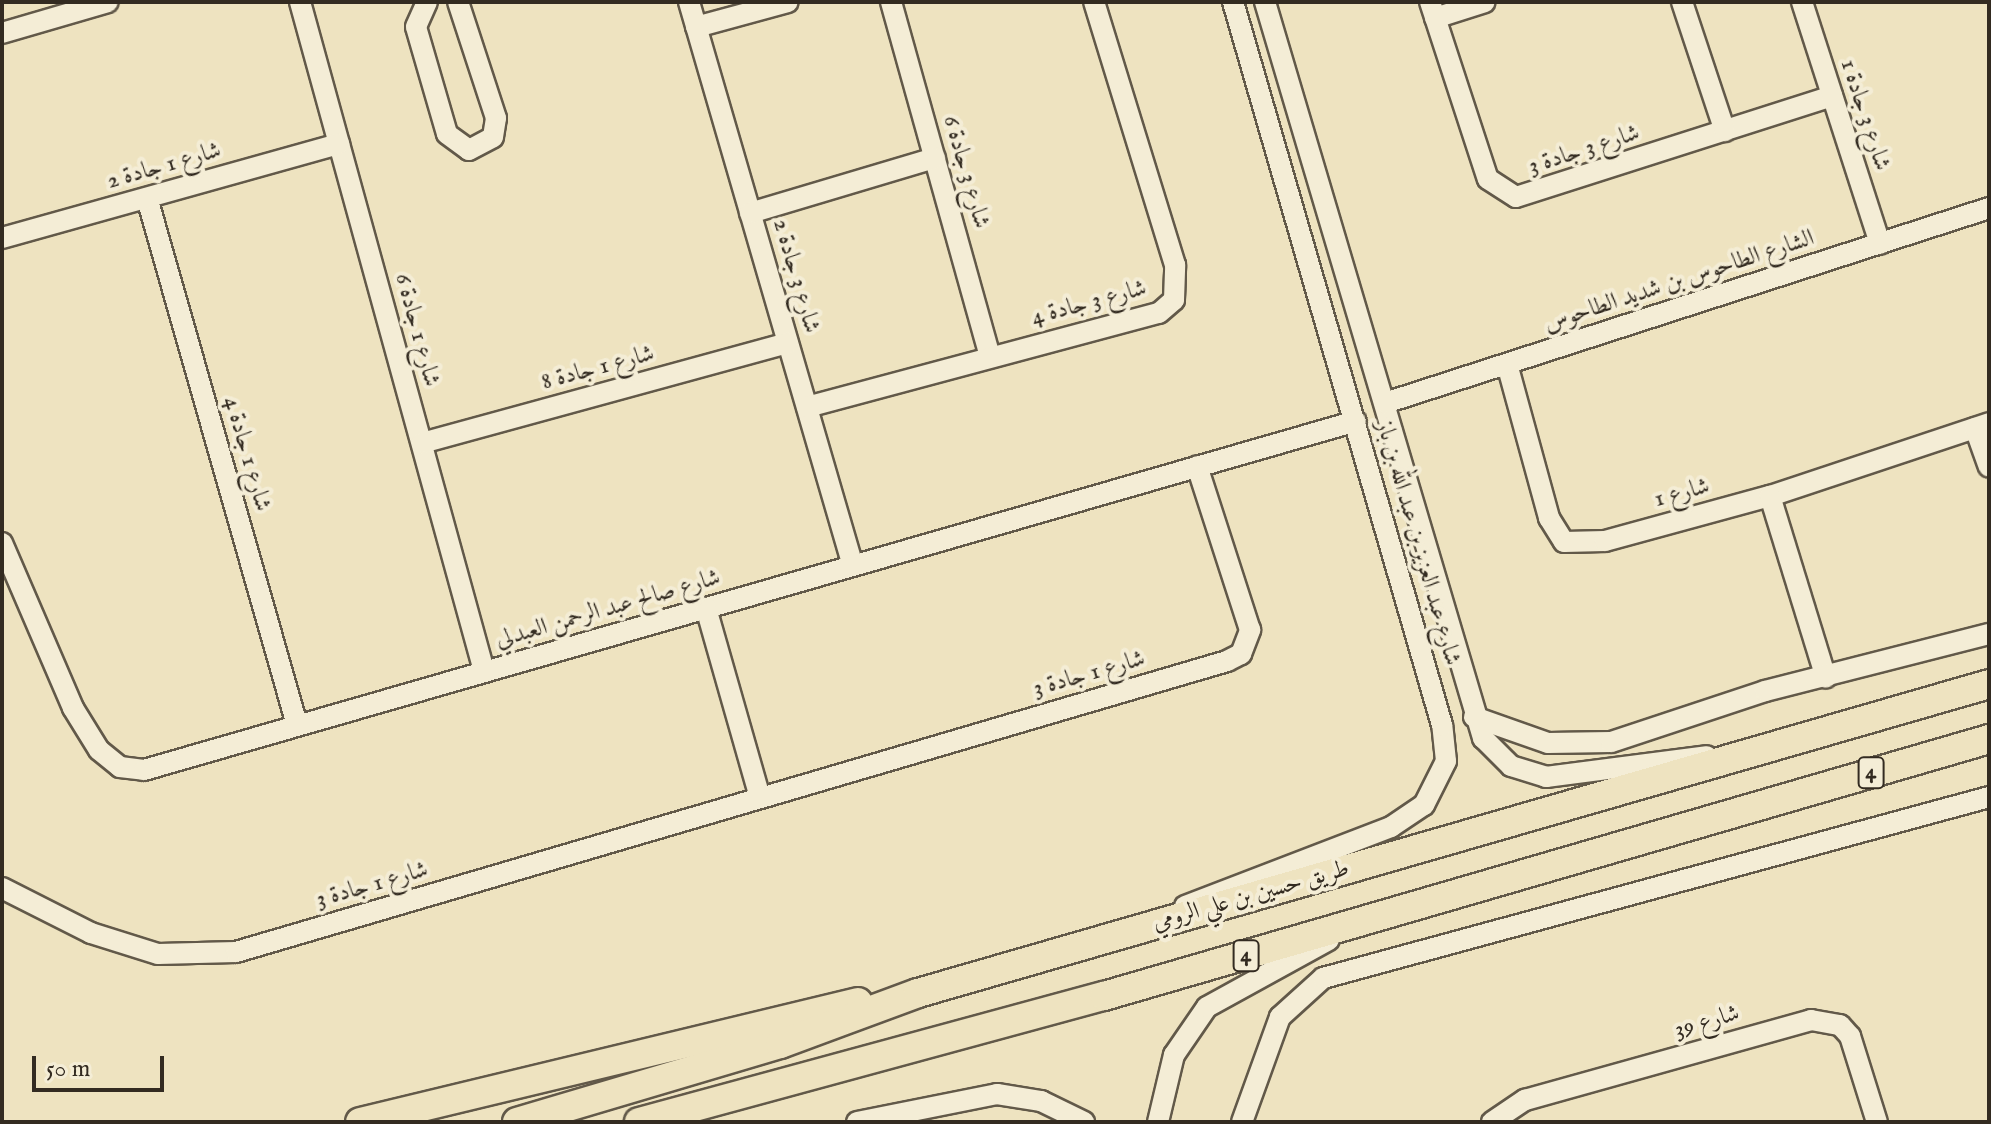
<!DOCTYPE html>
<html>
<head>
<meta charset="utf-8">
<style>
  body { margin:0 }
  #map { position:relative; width:1991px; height:1124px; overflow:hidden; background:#eee3c0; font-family:"IM FELL English",Amiri,serif }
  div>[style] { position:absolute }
  .roads { filter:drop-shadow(2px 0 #625949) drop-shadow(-2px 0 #625949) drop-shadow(0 2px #625949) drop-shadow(0 -2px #625949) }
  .minor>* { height:20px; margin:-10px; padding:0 10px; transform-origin:10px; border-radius:10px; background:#f4edd6 }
  .highway>* { height:28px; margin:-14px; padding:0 14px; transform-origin:14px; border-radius:14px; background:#eee3c0 }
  span { translate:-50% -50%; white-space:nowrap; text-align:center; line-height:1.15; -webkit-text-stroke:8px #f4edd6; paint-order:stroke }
  .shield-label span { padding:2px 6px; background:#f4edd6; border:2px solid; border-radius:6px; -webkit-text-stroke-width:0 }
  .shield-label { font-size:22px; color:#332b21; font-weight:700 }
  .street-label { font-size:24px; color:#332b21 }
  .frame { position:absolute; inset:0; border:4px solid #332b21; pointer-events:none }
  .scale { position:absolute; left:32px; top:1056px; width:132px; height:36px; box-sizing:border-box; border:4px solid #332b21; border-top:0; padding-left:10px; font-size:24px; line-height:28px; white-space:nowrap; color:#332b21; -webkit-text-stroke:6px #f4edd6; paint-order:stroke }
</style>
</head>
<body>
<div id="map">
  <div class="roads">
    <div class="minor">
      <i style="left:300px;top:2px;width:694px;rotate:74.62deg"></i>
      <i style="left:427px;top:2px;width:27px;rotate:114deg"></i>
      <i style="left:416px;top:27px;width:111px;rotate:73.8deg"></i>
      <i style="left:447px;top:134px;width:27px;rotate:36deg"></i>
      <i style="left:469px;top:150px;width:27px;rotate:-28deg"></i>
      <i style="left:493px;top:137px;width:19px;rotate:-81deg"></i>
      <i style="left:496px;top:118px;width:122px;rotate:-108.1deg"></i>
      <i style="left:689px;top:2px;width:587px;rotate:73.79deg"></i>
      <i style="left:891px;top:2px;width:368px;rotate:74.4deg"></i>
      <i style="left:1265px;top:2px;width:768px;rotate:73.5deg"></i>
      <i style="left:1483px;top:738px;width:40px;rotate:45deg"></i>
      <i style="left:1511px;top:766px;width:37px;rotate:17deg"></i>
      <i style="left:1546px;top:777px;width:162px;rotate:-7.4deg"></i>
      <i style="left:1430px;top:2px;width:186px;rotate:71.9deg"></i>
      <i style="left:1488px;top:179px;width:33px;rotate:33deg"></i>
      <i style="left:1516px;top:197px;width:332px;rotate:-17.7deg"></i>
      <i style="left:1682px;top:2px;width:136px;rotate:71.6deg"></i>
      <i style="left:1802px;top:2px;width:254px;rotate:72.1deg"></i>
      <i style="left:1435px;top:18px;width:52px;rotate:-17.7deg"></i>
      <i style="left:696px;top:27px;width:95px;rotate:-15.2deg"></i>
      <i style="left:2px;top:33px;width:110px;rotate:-16.3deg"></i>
      <i style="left:147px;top:198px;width:548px;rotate:74.11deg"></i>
      <i style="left:750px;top:213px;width:193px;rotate:-16.6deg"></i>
      <i style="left:2px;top:238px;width:350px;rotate:-15.6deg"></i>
      <i style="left:1507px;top:364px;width:160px;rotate:74.7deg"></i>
      <i style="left:1549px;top:518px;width:28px;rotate:58deg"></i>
      <i style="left:1564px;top:542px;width:41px;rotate:-1.4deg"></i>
      <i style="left:1605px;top:541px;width:171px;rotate:-15.3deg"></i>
      <i style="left:1770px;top:496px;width:231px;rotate:-18.4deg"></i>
      <i style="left:1385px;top:403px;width:635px;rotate:-17.89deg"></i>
      <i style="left:807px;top:407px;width:364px;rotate:-15deg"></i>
      <i style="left:1159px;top:313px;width:20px;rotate:-41deg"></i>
      <i style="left:1174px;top:300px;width:35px;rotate:-88deg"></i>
      <i style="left:1175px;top:265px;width:275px;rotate:-107.1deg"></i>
      <i style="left:1975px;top:428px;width:41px;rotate:70.3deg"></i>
      <i style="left:422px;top:443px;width:379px;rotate:-15.3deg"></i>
      <i style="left:1770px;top:496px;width:190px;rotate:72.9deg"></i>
      <i style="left:2px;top:543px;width:180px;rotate:66.7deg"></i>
      <i style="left:73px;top:708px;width:49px;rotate:58.2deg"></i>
      <i style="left:99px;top:750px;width:27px;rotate:39deg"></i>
      <i style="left:120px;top:767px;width:24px;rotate:7deg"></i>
      <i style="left:144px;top:770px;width:1261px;rotate:-16.06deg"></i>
      <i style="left:706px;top:608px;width:197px;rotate:74.1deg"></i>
      <i style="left:1474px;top:717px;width:78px;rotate:19.4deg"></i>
      <i style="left:1548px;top:743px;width:63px;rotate:-0.9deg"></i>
      <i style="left:1611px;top:742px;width:162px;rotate:-18.3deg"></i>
      <i style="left:1765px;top:691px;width:231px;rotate:-14.3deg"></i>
      <i style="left:2px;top:888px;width:100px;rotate:26.8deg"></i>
      <i style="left:91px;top:933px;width:70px;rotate:17.4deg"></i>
      <i style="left:158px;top:954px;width:78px;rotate:-1.5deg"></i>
      <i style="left:236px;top:952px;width:1033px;rotate:-16.36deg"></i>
      <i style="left:1227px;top:661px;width:16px;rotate:-27deg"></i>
      <i style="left:1241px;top:654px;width:26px;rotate:-69deg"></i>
      <i style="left:1250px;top:630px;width:172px;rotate:-107.9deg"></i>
      <i style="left:1185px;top:906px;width:221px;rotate:-21deg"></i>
      <i style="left:1391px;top:827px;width:40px;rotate:-34deg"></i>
      <i style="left:1424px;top:805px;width:49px;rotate:-63.4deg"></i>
      <i style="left:1446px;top:761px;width:36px;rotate:-96deg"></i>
      <i style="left:1442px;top:725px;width:753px;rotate:-106.12deg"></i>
      <i style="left:857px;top:1122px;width:143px;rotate:-11.3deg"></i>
      <i style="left:997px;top:1094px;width:45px;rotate:9deg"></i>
      <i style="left:1041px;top:1101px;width:48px;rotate:26deg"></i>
      <i style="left:1158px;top:1122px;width:69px;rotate:-76.6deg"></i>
      <i style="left:1174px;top:1055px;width:58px;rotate:-55.5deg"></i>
      <i style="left:1207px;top:1007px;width:139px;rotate:-28.8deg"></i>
      <i style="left:1242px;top:1122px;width:112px;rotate:-70.1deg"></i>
      <i style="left:1280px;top:1017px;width:58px;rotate:-42.2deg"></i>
      <i style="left:1323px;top:978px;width:690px;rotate:-15.2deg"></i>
      <i style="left:1492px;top:1122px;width:40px;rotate:-34deg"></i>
      <i style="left:1525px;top:1100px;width:297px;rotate:-15.6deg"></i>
      <i style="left:1811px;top:1020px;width:29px;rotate:10deg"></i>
      <i style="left:1840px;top:1025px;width:15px;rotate:48deg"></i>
      <i style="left:1850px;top:1036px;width:90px;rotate:72.6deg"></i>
    </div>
    <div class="highway">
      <i style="left:360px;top:1122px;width:512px;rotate:-13.55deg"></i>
      <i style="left:517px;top:1122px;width:274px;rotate:-16.5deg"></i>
      <i style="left:780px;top:1044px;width:147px;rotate:-20.3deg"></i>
      <i style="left:918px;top:993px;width:1115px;rotate:-16.09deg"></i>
      <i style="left:639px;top:1122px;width:482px;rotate:-15.2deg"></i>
      <i style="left:1104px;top:996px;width:922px;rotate:-16.19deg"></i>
    </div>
  </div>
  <div class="shield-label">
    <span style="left:1871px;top:773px">4</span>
    <span style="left:1246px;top:956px">4</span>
  </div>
  <div class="street-label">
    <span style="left:1865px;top:115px;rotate:72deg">شارع 3 جادة 1</span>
    <span style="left:1584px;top:150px;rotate:-18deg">شارع 3 جادة 3</span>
    <span style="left:164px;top:166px;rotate:-16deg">شارع 1 جادة 2</span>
    <span style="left:966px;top:172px;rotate:74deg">شارع 3 جادة 6</span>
    <span style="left:796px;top:276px;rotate:74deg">شارع 3 جادة 2</span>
    <span style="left:1679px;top:281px;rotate:-18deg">الشارع الطاحوس بن شديد الطاحوس</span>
    <span style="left:1089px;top:303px;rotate:-15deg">شارع 3 جادة 4</span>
    <span style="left:417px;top:330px;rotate:75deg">شارع 1 جادة 6</span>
    <span style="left:598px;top:368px;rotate:-15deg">شارع 1 جادة 8</span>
    <span style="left:247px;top:454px;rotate:74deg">شارع 1 جادة 4</span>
    <span style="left:1682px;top:493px;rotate:-15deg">شارع 1</span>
    <span style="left:1418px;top:543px;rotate:74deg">شارع عبد العزيز بن عبد الله بن باز</span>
    <span style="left:608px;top:609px;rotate:-16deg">شارع صالح عبد الرحمن العبدلي</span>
    <span style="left:1089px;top:674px;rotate:-16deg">شارع 1 جادة 3</span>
    <span style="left:372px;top:885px;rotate:-16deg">شارع 1 جادة 3</span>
    <span style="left:1251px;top:896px;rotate:-16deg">طريق حسين بن علي الرومي</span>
    <span style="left:1707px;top:1022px;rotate:-16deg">شارع 39</span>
  </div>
  <div class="frame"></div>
  <div class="scale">50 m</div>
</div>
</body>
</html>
